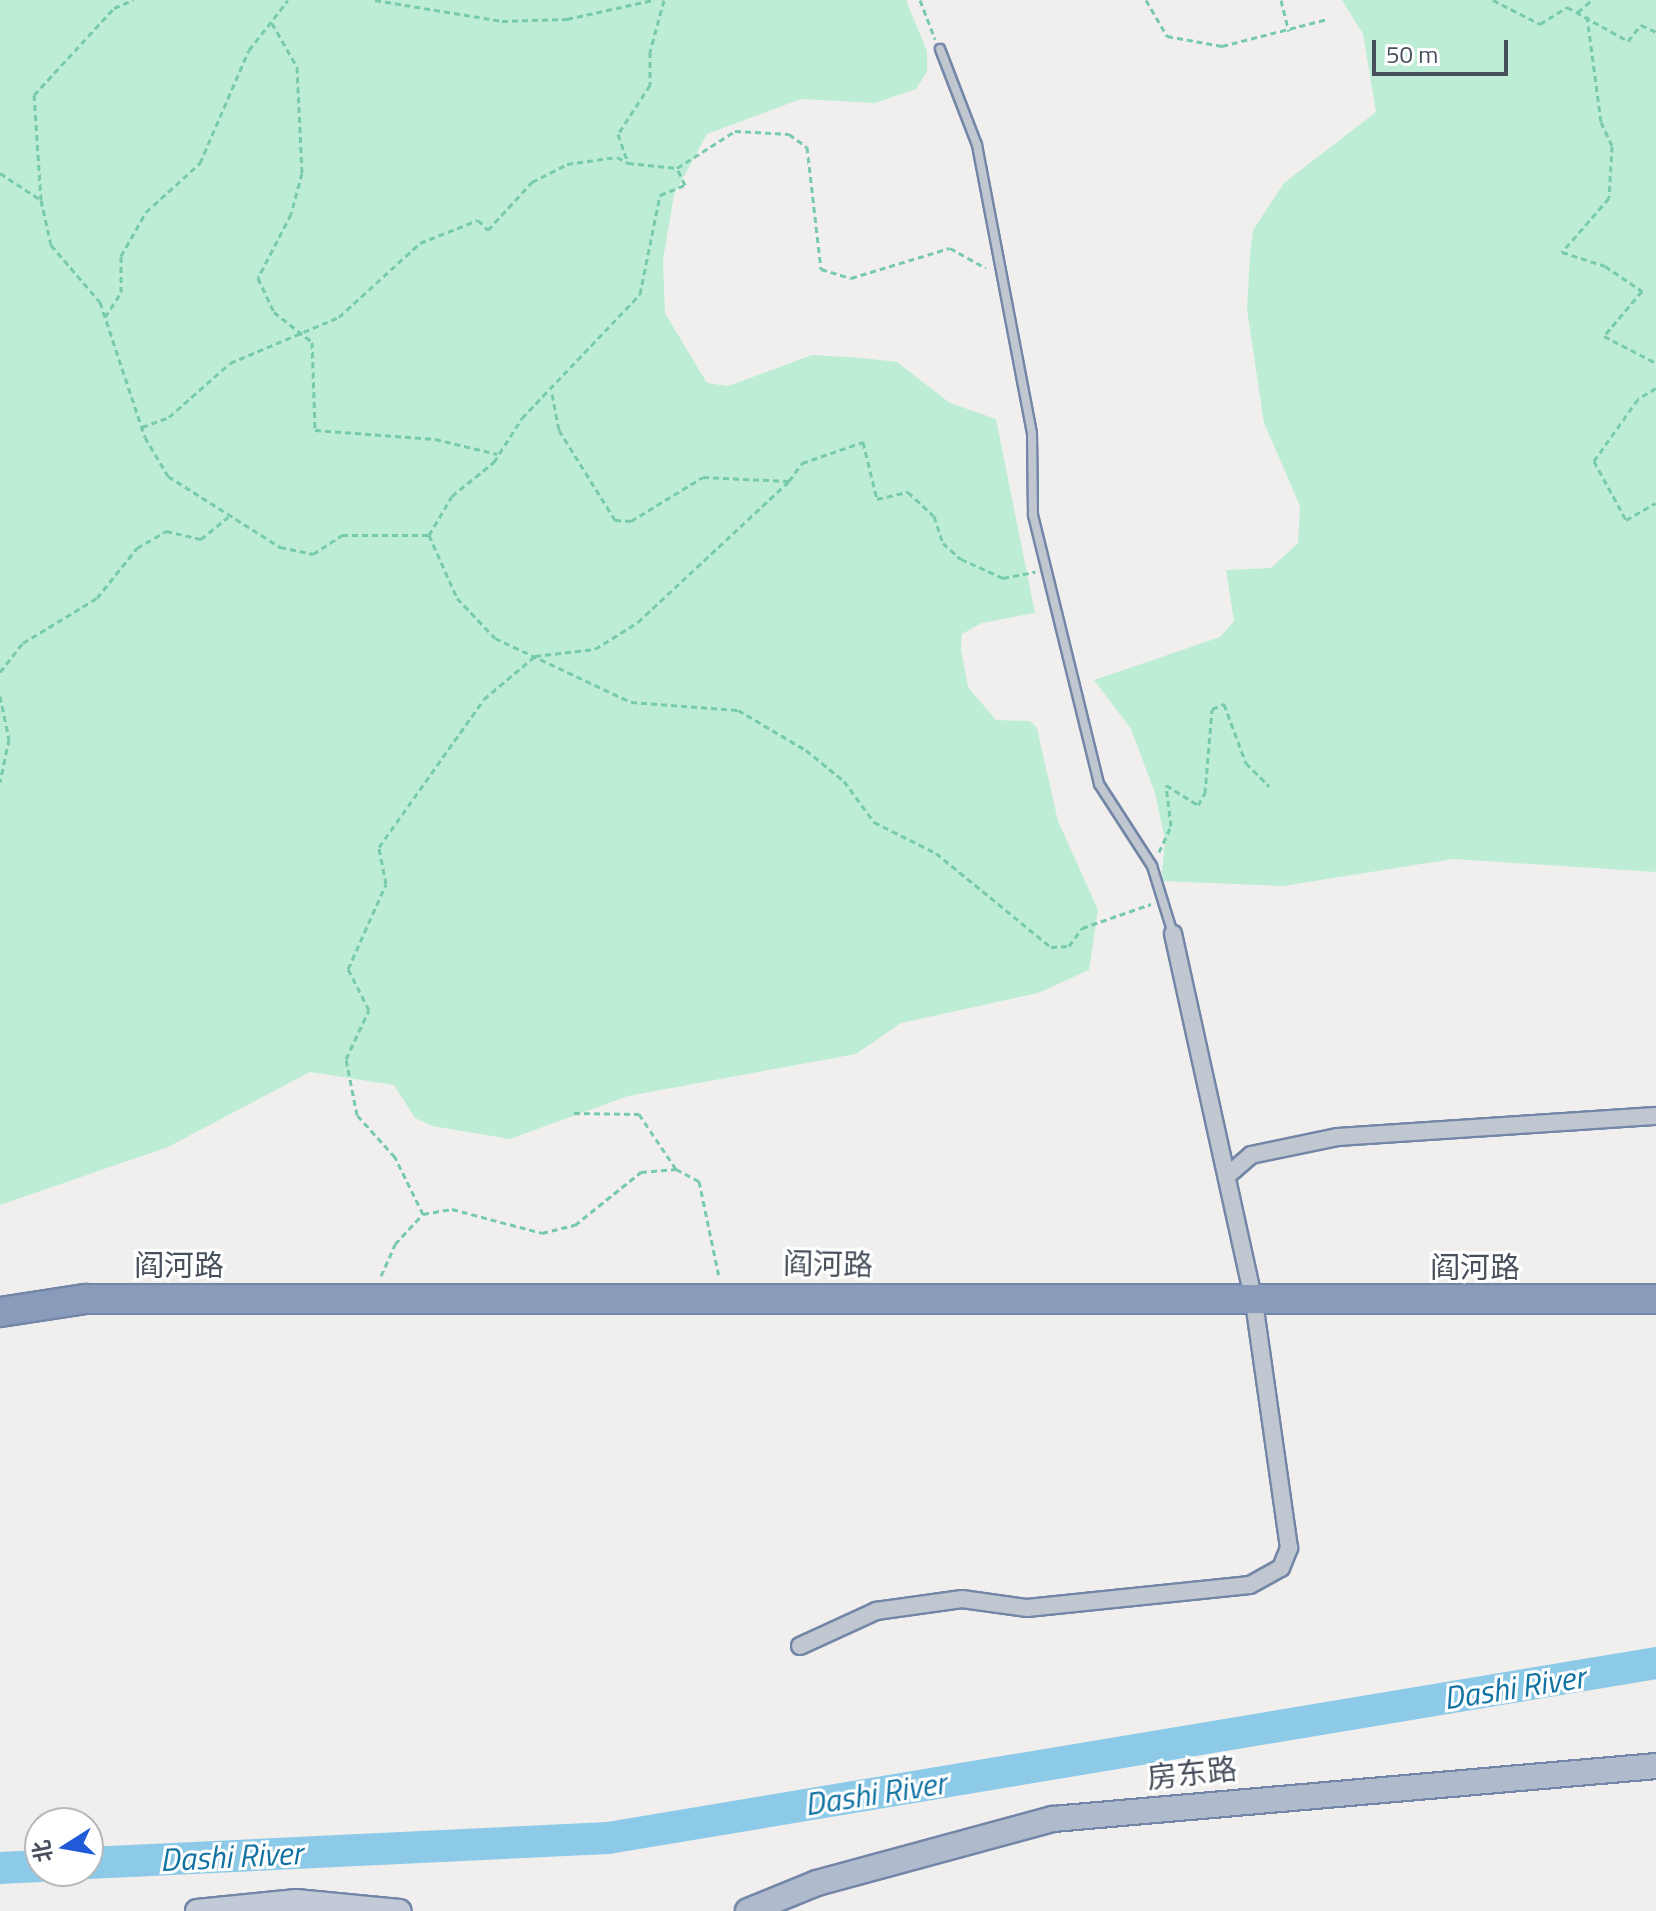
<!DOCTYPE html>
<html>
<head>
<meta charset="utf-8">
<style>
  body { margin:0 }
  #map { position:relative; width:1656px; height:1911px; overflow:hidden; background:#f1efee; font-family:"Titillium Web","Noto Sans SC",sans-serif }
  div>[style] { position:absolute }
  .green>* { inset:0; background:#beedd6 }
  .river>* { height:32px; margin:-16px; padding:0 16px; transform-origin:16px; border-radius:16px; background:#8dcae8 }
  .path>* { height:3px; margin-top:-1.5px; transform-origin:0; background:repeating-linear-gradient(90deg,#78caac 0 6px,transparent 0 10px) }
  .roads { filter:drop-shadow(2px 0 #7386a7) drop-shadow(-2px 0 #7386a7) drop-shadow(0 2px #7386a7) drop-shadow(0 -2px #7386a7) }
  .lane>* { height:8px; margin:-4px; padding:0 4px; transform-origin:4px; border-radius:4px; background:#c0c7d0 }
  .street>* { height:16px; margin:-8px; padding:0 8px; transform-origin:8px; border-radius:8px; background:#c0c7d0 }
  .secondary>* { height:22px; margin:-11px; padding:0 11px; transform-origin:11px; border-radius:11px; background:#c2c9d7 }
  .primary>* { height:24px; margin:-12px; padding:0 12px; transform-origin:12px; border-radius:12px; background:#afbacc }
  .highway>* { height:28px; margin:-14px; padding:0 14px; transform-origin:14px; border-radius:14px; background:#889bbb }
  span { translate:-50% -50%; white-space:nowrap; text-align:center; line-height:1.15; -webkit-text-stroke:6px #fff; paint-order:stroke }
  .street-label { font-size:30px; color:#474f5b }
  .water-label { font-size:32px; color:#1273a3; font-style:italic }
  .north { position:absolute; left:24px; top:1807px; width:80px; height:80px; box-sizing:border-box; background:#fff; border:2px solid #b5b9bd; border-radius:50%; rotate:259deg; font-size:22px; font-weight:700; line-height:32px; text-align:center; color:#474f5b }
  .north::after { content:''; display:block; margin:auto; width:28px; height:36px; background:#205ad9; clip-path:polygon(50% 0,100% 100%,50% 72%,0 100%) }
  .scale { position:absolute; left:1372px; top:40px; width:136px; height:36px; box-sizing:border-box; border:4px solid #474f5b; border-top:0; padding-left:10px; font-size:24px; line-height:28px; white-space:nowrap; color:#474f5b; -webkit-text-stroke:6px #fff; paint-order:stroke }
</style>
</head>
<body>
<div id="map">
  <div class="green">
    <i style="clip-path:polygon(0 0,906px 0,927px 51px,927px 72px,916px 89px,875px 103px,801px 99px,707px 134px,674px 195px,663px 260px,665px 313px,707px 383px,728px 386px,812px 355px,863px 358px,897px 362px,950px 403px,996px 419px,1035px 613px,982px 623px,962px 634px,961px 649px,968px 687px,996px 720px,1030px 721px,1037px 728px,1058px 821px,1098px 910px,1089px 970px,1038px 993px,901px 1023px,856px 1054px,628px 1096px,510px 1139px,432px 1126px,415px 1118px,394px 1085px,310px 1072px,168px 1147px,0 1205px)"></i>
    <i style="clip-path:polygon(1342px 0,1656px 0,1656px 872px,1453px 859px,1283px 886px,1161px 881px,1165px 840px,1155px 793px,1131px 729px,1094px 680px,1220px 637px,1234px 621px,1226px 570px,1271px 568px,1298px 543px,1300px 506px,1264px 423px,1247px 310px,1250px 255px,1253px 230px,1284px 183px,1376px 112px,1363px 34px)"></i>
  </div>
  <div class="river">
    <i style="left:88px;top:1863px;width:521px;rotate:-2.75deg"></i>
    <i style="left:608px;top:1838px;width:1063px;rotate:-9.48deg"></i>
    <i style="left:0;top:1868px;width:40px;rotate:-2.9deg"></i>
  </div>
  <div class="path">
    <i style="left:375px;top:0;width:129px;rotate:9.4deg"></i>
    <i style="left:502px;top:21px;width:65px;rotate:-1.8deg"></i>
    <i style="left:567px;top:19px;width:88px;rotate:-12.5deg"></i>
    <i style="left:664px;top:0;width:54px;rotate:105.1deg"></i>
    <i style="left:650px;top:52px;width:33px;rotate:90deg"></i>
    <i style="left:650px;top:85px;width:59px;rotate:123.1deg"></i>
    <i style="left:618px;top:134px;width:31px;rotate:71deg"></i>
    <i style="left:628px;top:163px;width:49px;rotate:5.8deg"></i>
    <i style="left:920px;top:0;width:42px;rotate:69deg"></i>
    <i style="left:1146px;top:0;width:42px;rotate:59.7deg"></i>
    <i style="left:1167px;top:36px;width:56px;rotate:10.3deg"></i>
    <i style="left:1222px;top:46px;width:109px;rotate:-14.3deg"></i>
    <i style="left:1281px;top:0;width:32px;rotate:76deg"></i>
    <i style="left:1493px;top:0;width:53px;rotate:27.1deg"></i>
    <i style="left:1540px;top:24px;width:32px;rotate:-32deg"></i>
    <i style="left:1567px;top:7px;width:70px;rotate:29.1deg"></i>
    <i style="left:1628px;top:41px;width:21px;rotate:-51deg"></i>
    <i style="left:1641px;top:25px;width:17px;rotate:25deg"></i>
    <i style="left:1578px;top:12px;width:18px;rotate:-41deg"></i>
    <i style="left:1587px;top:16px;width:107px;rotate:82.5deg"></i>
    <i style="left:1601px;top:122px;width:26px;rotate:65deg"></i>
    <i style="left:1612px;top:146px;width:52px;rotate:93.3deg"></i>
    <i style="left:1609px;top:198px;width:72px;rotate:131deg"></i>
    <i style="left:1562px;top:252px;width:45px;rotate:18deg"></i>
    <i style="left:1605px;top:266px;width:45px;rotate:34deg"></i>
    <i style="left:1642px;top:291px;width:59px;rotate:130.2deg"></i>
    <i style="left:1604px;top:336px;width:59px;rotate:27.4deg"></i>
    <i style="left:272px;top:23px;width:51px;rotate:60.4deg"></i>
    <i style="left:297px;top:67px;width:106px;rotate:87.3deg"></i>
    <i style="left:302px;top:173px;width:42px;rotate:105deg"></i>
    <i style="left:291px;top:214px;width:72px;rotate:117.3deg"></i>
    <i style="left:258px;top:278px;width:38px;rotate:65deg"></i>
    <i style="left:274px;top:312px;width:48px;rotate:38.3deg"></i>
    <i style="left:312px;top:342px;width:88px;rotate:88deg"></i>
    <i style="left:315px;top:430px;width:120px;rotate:4.3deg"></i>
    <i style="left:435px;top:439px;width:64px;rotate:13.6deg"></i>
    <i style="left:0;top:173px;width:49px;rotate:33.4deg"></i>
    <i style="left:41px;top:200px;width:46px;rotate:77.5deg"></i>
    <i style="left:51px;top:245px;width:75px;rotate:49.3deg"></i>
    <i style="left:100px;top:302px;width:142px;rotate:71.6deg"></i>
    <i style="left:145px;top:437px;width:45px;rotate:59.5deg"></i>
    <i style="left:168px;top:476px;width:133px;rotate:32.4deg"></i>
    <i style="left:280px;top:547px;width:34px;rotate:12deg"></i>
    <i style="left:313px;top:554px;width:35px;rotate:-33deg"></i>
    <i style="left:342px;top:535px;width:87px"></i>
    <i style="left:429px;top:535px;width:45px;rotate:-59.5deg"></i>
    <i style="left:452px;top:496px;width:54px;rotate:-39deg"></i>
    <i style="left:494px;top:462px;width:52px;rotate:-57.5deg"></i>
    <i style="left:522px;top:418px;width:171px;rotate:-46.4deg"></i>
    <i style="left:640px;top:294px;width:101px;rotate:-78.6deg"></i>
    <i style="left:660px;top:195px;width:27px;rotate:-22deg"></i>
    <i style="left:685px;top:185px;width:19px;rotate:-115deg"></i>
    <i style="left:677px;top:168px;width:69px;rotate:-32.5deg"></i>
    <i style="left:735px;top:131px;width:54px;rotate:3.2deg"></i>
    <i style="left:789px;top:134px;width:22px;rotate:36deg"></i>
    <i style="left:807px;top:147px;width:123px;rotate:83.5deg"></i>
    <i style="left:821px;top:269px;width:31px;rotate:17deg"></i>
    <i style="left:851px;top:278px;width:103px;rotate:-16.9deg"></i>
    <i style="left:950px;top:248px;width:41px;rotate:29.1deg"></i>
    <i style="left:41px;top:200px;width:105px;rotate:-93.8deg"></i>
    <i style="left:34px;top:95px;width:118px;rotate:-47.4deg"></i>
    <i style="left:114px;top:8px;width:21px;rotate:-23deg"></i>
    <i style="left:105px;top:317px;width:30px;rotate:-57deg"></i>
    <i style="left:121px;top:292px;width:36px;rotate:-90deg"></i>
    <i style="left:121px;top:256px;width:51px;rotate:-60.4deg"></i>
    <i style="left:146px;top:212px;width:73px;rotate:-42.2deg"></i>
    <i style="left:200px;top:163px;width:123px;rotate:-66.6deg"></i>
    <i style="left:249px;top:50px;width:63px;rotate:-52deg"></i>
    <i style="left:1656px;top:388px;width:21px;rotate:149deg"></i>
    <i style="left:1638px;top:399px;width:76px;rotate:125.4deg"></i>
    <i style="left:1594px;top:461px;width:67px;rotate:61.5deg"></i>
    <i style="left:1626px;top:520px;width:34px;rotate:-30deg"></i>
    <i style="left:552px;top:394px;width:37px;rotate:79deg"></i>
    <i style="left:559px;top:430px;width:106px;rotate:58.1deg"></i>
    <i style="left:615px;top:520px;width:16px;rotate:4deg"></i>
    <i style="left:631px;top:521px;width:84px;rotate:-31.4deg"></i>
    <i style="left:703px;top:477px;width:86px;rotate:2.7deg"></i>
    <i style="left:789px;top:481px;width:22px;rotate:-54deg"></i>
    <i style="left:802px;top:463px;width:65px;rotate:-19deg"></i>
    <i style="left:863px;top:442px;width:59px;rotate:76.2deg"></i>
    <i style="left:877px;top:499px;width:32px;rotate:-13deg"></i>
    <i style="left:908px;top:492px;width:35px;rotate:43deg"></i>
    <i style="left:934px;top:516px;width:28px;rotate:72deg"></i>
    <i style="left:943px;top:543px;width:24px;rotate:42deg"></i>
    <i style="left:961px;top:559px;width:46px;rotate:24.3deg"></i>
    <i style="left:1003px;top:578px;width:33px;rotate:-11deg"></i>
    <i style="left:142px;top:427px;width:29px;rotate:-20deg"></i>
    <i style="left:169px;top:417px;width:81px;rotate:-41.5deg"></i>
    <i style="left:230px;top:363px;width:118px;rotate:-22.9deg"></i>
    <i style="left:339px;top:317px;width:110px;rotate:-42.4deg"></i>
    <i style="left:420px;top:243px;width:62px;rotate:-21.6deg"></i>
    <i style="left:478px;top:220px;width:14px;rotate:45deg"></i>
    <i style="left:488px;top:230px;width:65px;rotate:-47.5deg"></i>
    <i style="left:532px;top:182px;width:39px;rotate:-27deg"></i>
    <i style="left:567px;top:164px;width:50px;rotate:-8deg"></i>
    <i style="left:617px;top:157px;width:13px;rotate:29deg"></i>
    <i style="left:429px;top:535px;width:69px;rotate:66deg"></i>
    <i style="left:457px;top:598px;width:55px;rotate:46.5deg"></i>
    <i style="left:495px;top:638px;width:150px;rotate:25.2deg"></i>
    <i style="left:631px;top:702px;width:107px;rotate:4.3deg"></i>
    <i style="left:738px;top:710px;width:79px;rotate:30.5deg"></i>
    <i style="left:806px;top:750px;width:49px;rotate:39.2deg"></i>
    <i style="left:844px;top:781px;width:51px;rotate:53.8deg"></i>
    <i style="left:874px;top:822px;width:69px;rotate:26.6deg"></i>
    <i style="left:936px;top:853px;width:149px;rotate:39.3deg"></i>
    <i style="left:1051px;top:947px;width:18px;rotate:-3deg"></i>
    <i style="left:1069px;top:946px;width:22px;rotate:-54deg"></i>
    <i style="left:1082px;top:928px;width:73px;rotate:-19.2deg"></i>
    <i style="left:0;top:672px;width:37px;rotate:-52deg"></i>
    <i style="left:23px;top:643px;width:87px;rotate:-31.3deg"></i>
    <i style="left:97px;top:598px;width:64px;rotate:-51.3deg"></i>
    <i style="left:137px;top:548px;width:34px;rotate:-30deg"></i>
    <i style="left:166px;top:531px;width:36px;rotate:13deg"></i>
    <i style="left:201px;top:539px;width:35px;rotate:-39deg"></i>
    <i style="left:0;top:696px;width:44px;rotate:78.2deg"></i>
    <i style="left:9px;top:739px;width:44px;rotate:101.8deg"></i>
    <i style="left:1159px;top:852px;width:29px;rotate:-65deg"></i>
    <i style="left:1171px;top:826px;width:41px;rotate:-97deg"></i>
    <i style="left:1166px;top:785px;width:38px;rotate:32deg"></i>
    <i style="left:1198px;top:805px;width:14px;rotate:-60deg"></i>
    <i style="left:1205px;top:793px;width:84px;rotate:-85.2deg"></i>
    <i style="left:1212px;top:709px;width:13px;rotate:-23deg"></i>
    <i style="left:1224px;top:704px;width:63px;rotate:69.6deg"></i>
    <i style="left:1246px;top:763px;width:33px;rotate:45deg"></i>
    <i style="left:574px;top:1113px;width:65px;rotate:0.9deg"></i>
    <i style="left:639px;top:1114px;width:66px;rotate:56.1deg"></i>
    <i style="left:423px;top:1214px;width:64px;rotate:-116.2deg"></i>
    <i style="left:395px;top:1157px;width:57px;rotate:-132.1deg"></i>
    <i style="left:357px;top:1115px;width:57px;rotate:-101.1deg"></i>
    <i style="left:346px;top:1059px;width:54px;rotate:-64.9deg"></i>
    <i style="left:369px;top:1010px;width:46px;rotate:-117.1deg"></i>
    <i style="left:348px;top:969px;width:93px;rotate:-65.9deg"></i>
    <i style="left:386px;top:884px;width:38px;rotate:-101deg"></i>
    <i style="left:379px;top:847px;width:181px;rotate:-54.6deg"></i>
    <i style="left:484px;top:699px;width:67px;rotate:-40.1deg"></i>
    <i style="left:535px;top:656px;width:60px;rotate:-6.7deg"></i>
    <i style="left:595px;top:649px;width:51px;rotate:-32.1deg"></i>
    <i style="left:638px;top:622px;width:207px;rotate:-43deg"></i>
    <i style="left:381px;top:1276px;width:35px;rotate:-66deg"></i>
    <i style="left:395px;top:1244px;width:41px;rotate:-47deg"></i>
    <i style="left:423px;top:1214px;width:29px;rotate:-10deg"></i>
    <i style="left:452px;top:1209px;width:93px;rotate:14.9deg"></i>
    <i style="left:542px;top:1233px;width:34px;rotate:-14deg"></i>
    <i style="left:575px;top:1225px;width:85px;rotate:-38.8deg"></i>
    <i style="left:641px;top:1172px;width:35px;rotate:-5deg"></i>
    <i style="left:676px;top:1169px;width:26px;rotate:28deg"></i>
    <i style="left:699px;top:1181px;width:98px;rotate:78.2deg"></i>
  </div>
  <div class="roads">
    <div class="lane">
      <i style="left:940px;top:49px;width:103px;rotate:68.9deg"></i>
      <i style="left:977px;top:145px;width:293px;rotate:79.2deg"></i>
      <i style="left:1032px;top:433px;width:82px;rotate:89.3deg"></i>
      <i style="left:1033px;top:515px;width:277px;rotate:76.2deg"></i>
      <i style="left:1099px;top:784px;width:98px;rotate:57.1deg"></i>
      <i style="left:1152px;top:866px;width:71px;rotate:72.8deg"></i>
    </div>
    <div class="street">
      <i style="left:1227px;top:1176px;width:32px;rotate:-41deg"></i>
      <i style="left:1251px;top:1155px;width:89px;rotate:-11.7deg"></i>
      <i style="left:1338px;top:1137px;width:319px;rotate:-3.8deg"></i>
      <i style="left:800px;top:1646px;width:84px;rotate:-24.7deg"></i>
      <i style="left:876px;top:1611px;width:87px;rotate:-7.9deg"></i>
      <i style="left:962px;top:1599px;width:66px;rotate:7.9deg"></i>
      <i style="left:1027px;top:1608px;width:224px;rotate:-5.9deg"></i>
      <i style="left:1250px;top:1585px;width:35px;rotate:-29deg"></i>
      <i style="left:1281px;top:1568px;width:22px;rotate:-68deg"></i>
      <i style="left:1289px;top:1548px;width:248px;rotate:-98.1deg"></i>
      <i style="left:1254px;top:1302px;width:377px;rotate:-102.4deg"></i>
    </div>
    <div class="secondary">
      <i style="left:197px;top:1911px;width:100px;rotate:-5.8deg"></i>
      <i style="left:296px;top:1901px;width:104px;rotate:5.5deg"></i>
    </div>
    <div class="primary">
      <i style="left:748px;top:1911px;width:74px;rotate:-22.1deg"></i>
      <i style="left:817px;top:1883px;width:245px;rotate:-15.2deg"></i>
      <i style="left:1053px;top:1819px;width:605px;rotate:-5.02deg"></i>
    </div>
    <div class="highway">
      <i style="left:0;top:1312px;width:86px;rotate:-8.7deg"></i>
      <i style="left:85px;top:1299px;width:1571px"></i>
    </div>
  </div>
  <div class="street-label">
    <span style="left:828px;top:1264px;rotate:1deg">阎河路</span>
    <span style="left:179px;top:1265px">阎河路</span>
    <span style="left:1475px;top:1267px">阎河路</span>
    <span style="left:1192px;top:1773px;rotate:-6deg">房东路</span>
  </div>
  <div class="water-label">
    <span style="left:1514px;top:1687px;rotate:-9deg">Dashi River</span>
    <span style="left:875px;top:1793px;rotate:-9deg">Dashi River</span>
    <span style="left:231px;top:1856px;rotate:-3deg">Dashi River</span>
  </div>
  <div class="north">北</div>
  <div class="scale">50 m</div>
</div>
</body>
</html>
